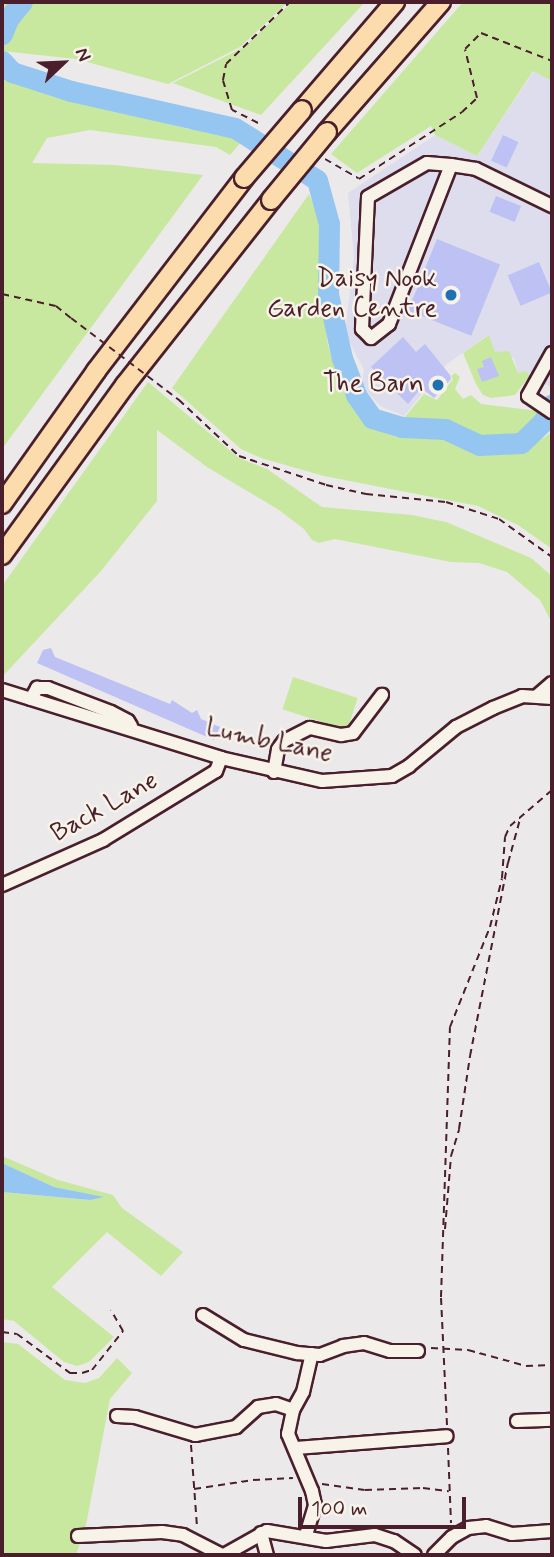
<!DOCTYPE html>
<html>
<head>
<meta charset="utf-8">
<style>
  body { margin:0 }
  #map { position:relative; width:554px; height:1557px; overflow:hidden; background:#ebe9ea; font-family:Mynerve,sans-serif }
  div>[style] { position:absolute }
  .built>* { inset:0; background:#dddded }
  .green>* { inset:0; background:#c8e8a0; transform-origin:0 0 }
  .water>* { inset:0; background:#95c6f1 }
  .stream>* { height:3.5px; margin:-1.75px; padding:0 1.75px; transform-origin:1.75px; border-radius:1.75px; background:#95c6f1 }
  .river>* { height:21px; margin:-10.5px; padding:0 10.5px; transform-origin:10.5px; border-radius:10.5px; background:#95c6f1 }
  .building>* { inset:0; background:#bdc1f3; transform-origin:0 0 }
  .path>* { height:2px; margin-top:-1px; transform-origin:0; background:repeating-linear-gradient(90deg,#4a1f2b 0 7px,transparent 0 12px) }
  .roads { filter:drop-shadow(2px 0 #4a1f2b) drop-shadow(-2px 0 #4a1f2b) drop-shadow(0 2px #4a1f2b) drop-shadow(0 -2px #4a1f2b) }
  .minor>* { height:12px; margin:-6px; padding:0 6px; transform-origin:6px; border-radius:6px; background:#f7f3e8 }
  .highway>* { height:18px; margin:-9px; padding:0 9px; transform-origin:9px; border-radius:9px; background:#fcdcac }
  .path-bridge>* { height:2px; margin-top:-1px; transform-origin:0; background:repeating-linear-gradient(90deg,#4a1f2b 0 7px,transparent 0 12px) }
  .bridges { filter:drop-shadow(2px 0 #4a1f2b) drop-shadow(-2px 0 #4a1f2b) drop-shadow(0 2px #4a1f2b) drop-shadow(0 -2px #4a1f2b) }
  .highway-bridge>* { height:18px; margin:-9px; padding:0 9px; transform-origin:9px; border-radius:9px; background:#fcdcac }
  .dots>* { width:19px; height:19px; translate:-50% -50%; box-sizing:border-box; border:4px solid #f7f3e8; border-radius:50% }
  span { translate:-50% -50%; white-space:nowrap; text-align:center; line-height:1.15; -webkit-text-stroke:5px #f7f3e8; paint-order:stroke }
  .poi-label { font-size:26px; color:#4a1f2b }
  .right { translate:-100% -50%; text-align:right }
  .street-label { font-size:26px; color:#4a1f2b }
  .frame { position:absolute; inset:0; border:4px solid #4a1f2b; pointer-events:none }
  .north { position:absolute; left:28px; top:28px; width:70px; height:70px; -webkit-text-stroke:5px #f7f3e8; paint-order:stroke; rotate:67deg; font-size:19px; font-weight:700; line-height:28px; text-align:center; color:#4a1f2b }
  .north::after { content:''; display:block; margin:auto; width:24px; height:32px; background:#4a1f2b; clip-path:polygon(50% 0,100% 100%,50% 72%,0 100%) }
  .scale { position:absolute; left:298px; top:1497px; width:168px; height:32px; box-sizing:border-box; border:4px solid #4a1f2b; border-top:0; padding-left:9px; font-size:21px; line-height:24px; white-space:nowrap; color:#4a1f2b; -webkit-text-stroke:5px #f7f3e8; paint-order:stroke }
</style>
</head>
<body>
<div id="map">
  <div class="built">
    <i style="clip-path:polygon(534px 71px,552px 81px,552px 388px,525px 371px,518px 373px,514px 358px,495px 352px,488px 335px,447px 364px,404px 416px,380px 406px,362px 386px,364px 370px,345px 333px,354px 257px,348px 193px,435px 135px,477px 156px)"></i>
  </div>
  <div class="green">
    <i style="clip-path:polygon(2px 2px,288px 2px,240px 47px,168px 84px,76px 59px,2px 51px)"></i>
    <i style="clip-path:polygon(292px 2px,365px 2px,261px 115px,173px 83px,244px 47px)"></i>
    <i style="clip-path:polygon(463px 2px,552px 2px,552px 81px,533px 71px,477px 156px,435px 135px,431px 126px,357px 173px,331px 154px)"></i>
    <i style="clip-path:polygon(2px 69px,9px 78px,100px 106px,188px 129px,228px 132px,242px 141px,230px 155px,216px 147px,90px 130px,47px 138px,32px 163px,115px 165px,203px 175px,2px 449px)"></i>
    <i style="clip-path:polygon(309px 194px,323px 227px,320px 290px,328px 345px,344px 393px,366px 424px,396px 437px,442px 435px,475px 453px,522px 452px,552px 432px,552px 549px,518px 525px,478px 506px,324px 476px,261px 458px,241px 449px,172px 388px)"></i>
    <i style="clip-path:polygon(489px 335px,495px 352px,509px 351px,518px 373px,525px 371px,530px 375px,515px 395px,491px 398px,483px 395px,476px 384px,463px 353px)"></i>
    <i style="clip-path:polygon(455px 373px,460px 377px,455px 389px,463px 399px,471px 395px,481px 404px,546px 412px,515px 438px,482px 438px,439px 424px,400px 423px,424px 394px,437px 400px,453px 379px,451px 376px)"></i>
    <i style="clip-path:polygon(148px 382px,239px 458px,267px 469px,322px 507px,412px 515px,446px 522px,531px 558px,552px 576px,552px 623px,540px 600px,507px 572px,479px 563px,451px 562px,335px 539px,319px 543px,312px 540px,304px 529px,279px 510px,207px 467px,157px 430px,157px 501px,101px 571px,2px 677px,2px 586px)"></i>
    <i style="left:293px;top:677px;width:68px;height:34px;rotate:18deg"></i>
    <i style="clip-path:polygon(2px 1156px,58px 1180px,113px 1195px,122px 1208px,183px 1252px,161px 1276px,107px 1232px,52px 1287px,114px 1337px,89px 1362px,77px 1366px,64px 1362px,14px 1321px,2px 1319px,2px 1192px,89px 1200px,102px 1197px,54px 1187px,2px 1163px)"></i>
    <i style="clip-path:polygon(2px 1342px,18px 1344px,65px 1380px,85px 1383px,99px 1378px,117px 1358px,132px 1373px,110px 1399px,86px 1525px,76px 1555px,2px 1555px)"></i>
  </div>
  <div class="water">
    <i style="clip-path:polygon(2px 1163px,54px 1187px,104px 1197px,90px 1200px,2px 1192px)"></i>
  </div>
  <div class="stream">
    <i style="left:543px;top:422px;width:9px;rotate:18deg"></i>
  </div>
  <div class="river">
    <i style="left:2px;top:34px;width:16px;rotate:-68deg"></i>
    <i style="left:8px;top:19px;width:22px;rotate:-51deg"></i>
    <i style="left:2px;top:61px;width:15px;rotate:48deg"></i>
    <i style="left:12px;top:72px;width:62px;rotate:17.9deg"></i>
    <i style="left:71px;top:91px;width:168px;rotate:12.7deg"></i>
    <i style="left:235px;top:128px;width:97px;rotate:32.4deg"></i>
    <i style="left:317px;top:180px;width:46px;rotate:74.7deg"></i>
    <i style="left:329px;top:224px;width:70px;rotate:90.8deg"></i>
    <i style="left:328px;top:294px;width:66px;rotate:77.7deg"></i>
    <i style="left:342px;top:358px;width:40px;rotate:69deg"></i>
    <i style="left:356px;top:395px;width:28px;rotate:55deg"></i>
    <i style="left:372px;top:418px;width:31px;rotate:17deg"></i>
    <i style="left:402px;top:427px;width:43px;rotate:2.7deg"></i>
    <i style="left:445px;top:429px;width:38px;rotate:25deg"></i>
    <i style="left:479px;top:445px;width:42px;rotate:-2.7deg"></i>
    <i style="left:521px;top:443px;width:30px;rotate:-44deg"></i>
    <i style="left:543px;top:422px;width:20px;rotate:-63deg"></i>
  </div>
  <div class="building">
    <i style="left:503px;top:135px;width:17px;height:28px;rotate:25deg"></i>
    <i style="left:496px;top:196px;width:27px;height:17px;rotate:22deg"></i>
    <i style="left:437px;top:239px;width:68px;height:77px;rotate:22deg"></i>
    <i style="left:539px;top:262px;width:33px;height:34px;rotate:67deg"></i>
    <i style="clip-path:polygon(403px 337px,416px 352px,425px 344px,450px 375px,451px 379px,434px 398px,421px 388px,408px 404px,371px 367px)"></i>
    <i style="clip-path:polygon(491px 357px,499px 376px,482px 382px,477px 369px,484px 367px,482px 361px)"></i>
    <i style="clip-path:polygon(51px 648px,55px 657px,170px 704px,172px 700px,192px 713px,197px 710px,201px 719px,220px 727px,214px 740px,37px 663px,43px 650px)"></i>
  </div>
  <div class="path">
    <i style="left:258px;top:123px;width:29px;rotate:-153deg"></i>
    <i style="left:232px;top:110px;width:31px;rotate:-107deg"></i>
    <i style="left:223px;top:80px;width:16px;rotate:-79deg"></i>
    <i style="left:226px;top:64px;width:89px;rotate:-44.1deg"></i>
    <i style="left:325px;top:159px;width:39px;rotate:30deg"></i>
    <i style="left:359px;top:179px;width:123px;rotate:-33deg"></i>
    <i style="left:462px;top:112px;width:21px;rotate:-43deg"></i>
    <i style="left:477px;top:98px;width:50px;rotate:-103.8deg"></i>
    <i style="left:465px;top:49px;width:23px;rotate:-45deg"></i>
    <i style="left:481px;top:33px;width:76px;rotate:21.5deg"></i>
    <i style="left:2px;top:294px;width:55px;rotate:12.5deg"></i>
    <i style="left:56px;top:306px;width:19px;rotate:39deg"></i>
    <i style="left:179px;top:400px;width:82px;rotate:43deg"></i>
    <i style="left:239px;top:456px;width:92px;rotate:18.4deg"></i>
    <i style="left:326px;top:485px;width:41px;rotate:12.7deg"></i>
    <i style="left:366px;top:494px;width:80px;rotate:5.7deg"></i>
    <i style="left:446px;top:502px;width:56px;rotate:17.8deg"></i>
    <i style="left:499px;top:519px;width:65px;rotate:35.6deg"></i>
    <i style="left:445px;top:1229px;width:73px;rotate:-85.3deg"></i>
    <i style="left:451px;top:1156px;width:28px;rotate:-73deg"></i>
    <i style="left:459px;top:1129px;width:74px;rotate:-81.4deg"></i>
    <i style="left:470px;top:1056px;width:197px;rotate:-78.9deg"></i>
    <i style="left:508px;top:863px;width:46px;rotate:-74.7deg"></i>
    <i style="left:2px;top:1332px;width:15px;rotate:8deg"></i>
    <i style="left:17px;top:1334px;width:66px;rotate:36.3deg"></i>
    <i style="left:70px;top:1373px;width:12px"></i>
    <i style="left:82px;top:1373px;width:10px;rotate:-17deg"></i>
    <i style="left:92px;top:1370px;width:50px;rotate:-51.5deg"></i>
    <i style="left:123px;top:1331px;width:24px;rotate:-120deg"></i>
    <i style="left:431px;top:1348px;width:37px;rotate:3deg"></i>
    <i style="left:468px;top:1350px;width:60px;rotate:15.4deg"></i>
    <i style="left:526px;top:1366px;width:26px;rotate:-2deg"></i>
    <i style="left:447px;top:1425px;width:128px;rotate:-92.7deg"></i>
    <i style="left:441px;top:1297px;width:270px;rotate:-88.1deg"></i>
    <i style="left:450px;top:1027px;width:108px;rotate:-68.2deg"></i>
    <i style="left:490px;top:927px;width:50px;rotate:-76.2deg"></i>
    <i style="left:502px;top:878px;width:41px;rotate:-85.8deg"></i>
    <i style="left:505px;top:837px;width:12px;rotate:-66deg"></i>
    <i style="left:510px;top:826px;width:55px;rotate:-40.6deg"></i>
    <i style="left:191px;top:1445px;width:82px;rotate:85.8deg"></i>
    <i style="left:448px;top:1448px;width:75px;rotate:87.7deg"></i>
    <i style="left:322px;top:1484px;width:43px;rotate:7.9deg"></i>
    <i style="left:365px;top:1490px;width:58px;rotate:-2deg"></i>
    <i style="left:423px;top:1488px;width:26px;rotate:7deg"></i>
    <i style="left:194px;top:1489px;width:60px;rotate:-8.7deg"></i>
    <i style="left:253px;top:1480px;width:40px;rotate:-2.9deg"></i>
  </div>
  <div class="roads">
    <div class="minor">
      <i style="left:451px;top:165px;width:171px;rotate:111.3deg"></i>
      <i style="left:389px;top:324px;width:23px;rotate:142deg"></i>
      <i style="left:371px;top:338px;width:13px;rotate:-135deg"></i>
      <i style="left:362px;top:329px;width:132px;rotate:-87.4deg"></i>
      <i style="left:368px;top:197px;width:68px;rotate:-30deg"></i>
      <i style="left:427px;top:163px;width:24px;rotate:5deg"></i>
      <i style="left:451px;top:165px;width:25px;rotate:9deg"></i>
      <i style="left:476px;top:169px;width:85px;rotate:26deg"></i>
      <i style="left:552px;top:353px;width:49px;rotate:119.2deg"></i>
      <i style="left:528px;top:396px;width:29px;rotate:34deg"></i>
      <i style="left:2px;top:690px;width:229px;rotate:17.2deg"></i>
      <i style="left:221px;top:758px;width:104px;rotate:12.8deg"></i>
      <i style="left:322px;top:781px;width:70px;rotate:-4.1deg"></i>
      <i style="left:392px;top:776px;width:20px;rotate:-30deg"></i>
      <i style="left:409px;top:766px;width:61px;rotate:-39.7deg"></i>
      <i style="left:456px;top:727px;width:42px;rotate:-27.2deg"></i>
      <i style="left:493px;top:708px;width:31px;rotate:-22deg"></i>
      <i style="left:522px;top:696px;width:30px;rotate:4deg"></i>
      <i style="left:538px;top:695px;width:18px;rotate:-41deg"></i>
      <i style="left:31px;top:699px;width:13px;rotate:-61deg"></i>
      <i style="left:37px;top:688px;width:11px"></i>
      <i style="left:48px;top:688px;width:67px;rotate:20.9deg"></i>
      <i style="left:111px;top:712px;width:19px;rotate:28deg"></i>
      <i style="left:128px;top:721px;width:6px;rotate:59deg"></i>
      <i style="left:274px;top:772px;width:23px;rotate:-80deg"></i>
      <i style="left:278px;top:749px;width:10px;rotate:-53deg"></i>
      <i style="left:284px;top:741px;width:29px;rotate:-27deg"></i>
      <i style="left:310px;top:728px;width:32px;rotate:13deg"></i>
      <i style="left:341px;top:735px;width:12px;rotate:-9deg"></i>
      <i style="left:353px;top:733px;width:48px;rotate:-52.7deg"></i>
      <i style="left:2px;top:885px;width:111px;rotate:-24deg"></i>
      <i style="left:103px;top:840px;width:132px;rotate:-31.4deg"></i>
      <i style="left:216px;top:771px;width:14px;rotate:-69deg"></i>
      <i style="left:203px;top:1315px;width:48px;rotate:31.4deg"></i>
      <i style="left:244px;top:1340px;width:55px;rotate:13.8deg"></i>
      <i style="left:297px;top:1353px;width:23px;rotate:5deg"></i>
      <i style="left:320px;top:1355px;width:25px;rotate:-21deg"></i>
      <i style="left:343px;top:1346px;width:21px;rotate:-8deg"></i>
      <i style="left:364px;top:1343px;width:27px;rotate:17deg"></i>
      <i style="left:390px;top:1351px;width:28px"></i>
      <i style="left:117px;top:1416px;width:18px;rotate:3deg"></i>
      <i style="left:135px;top:1417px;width:63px;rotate:16.7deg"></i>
      <i style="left:195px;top:1435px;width:42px;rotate:-11deg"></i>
      <i style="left:236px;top:1427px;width:30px;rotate:-42deg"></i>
      <i style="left:258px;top:1407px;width:18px;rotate:-9deg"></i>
      <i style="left:276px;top:1404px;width:18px;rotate:19deg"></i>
      <i style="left:517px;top:1421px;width:35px;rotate:-2deg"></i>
      <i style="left:296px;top:1448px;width:151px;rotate:-4.5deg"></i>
      <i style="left:261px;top:1533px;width:23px;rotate:75deg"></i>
      <i style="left:306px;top:1535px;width:31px;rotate:-73deg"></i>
      <i style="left:315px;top:1505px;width:14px;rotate:-102deg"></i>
      <i style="left:312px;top:1491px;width:62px;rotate:-112.8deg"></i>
      <i style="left:288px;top:1434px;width:25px;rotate:-78deg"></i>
      <i style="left:293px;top:1410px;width:21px;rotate:-61deg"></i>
      <i style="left:303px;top:1392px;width:39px;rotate:-77deg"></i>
      <i style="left:78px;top:1536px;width:84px;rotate:-2.7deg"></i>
      <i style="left:162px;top:1532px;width:21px;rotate:8deg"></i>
      <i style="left:183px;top:1535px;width:44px;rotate:27.1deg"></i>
      <i style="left:224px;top:1555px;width:49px;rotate:-29.2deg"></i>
      <i style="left:267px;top:1531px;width:60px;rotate:9.6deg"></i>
      <i style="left:326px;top:1541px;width:49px;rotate:-7deg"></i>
      <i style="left:375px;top:1535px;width:20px;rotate:18deg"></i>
      <i style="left:394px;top:1541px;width:25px;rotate:34deg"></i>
      <i style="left:434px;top:1555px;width:25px;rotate:-45deg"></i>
      <i style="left:452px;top:1537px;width:18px;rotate:-29deg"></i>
      <i style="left:468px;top:1528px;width:18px;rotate:-6deg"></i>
      <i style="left:486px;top:1526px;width:27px;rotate:17deg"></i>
      <i style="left:512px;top:1534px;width:40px;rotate:-4.3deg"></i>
    </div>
    <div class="highway">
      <i style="left:302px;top:110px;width:143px;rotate:-49.3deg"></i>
      <i style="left:327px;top:132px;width:173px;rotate:-48.8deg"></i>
      <i style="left:2px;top:504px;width:163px;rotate:-54.7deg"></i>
      <i style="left:96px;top:371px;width:243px;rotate:-52.5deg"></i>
      <i style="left:2px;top:555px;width:210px;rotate:-54.1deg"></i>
      <i style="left:125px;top:385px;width:236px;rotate:-51.7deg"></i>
    </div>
  </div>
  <div class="path-bridge">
    <i style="left:71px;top:318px;width:136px;rotate:37.2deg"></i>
  </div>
  <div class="bridges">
    <div class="highway-bridge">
      <i style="left:244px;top:178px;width:89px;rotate:-49.5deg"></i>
      <i style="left:271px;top:200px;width:88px;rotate:-50.5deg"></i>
    </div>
  </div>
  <div class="dots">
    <i style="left:451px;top:295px;background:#1f6fb2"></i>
    <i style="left:438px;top:385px;background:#1f6fb2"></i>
  </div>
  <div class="poi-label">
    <span class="right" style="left:437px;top:295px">Daisy Nook<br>Garden Centre</span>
    <span class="right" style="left:424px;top:385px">The Barn</span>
  </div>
  <div class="street-label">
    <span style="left:269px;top:742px;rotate:12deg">Lumb Lane</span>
    <span style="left:105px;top:808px;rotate:-29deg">Back Lane</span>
  </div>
  <div class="frame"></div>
  <div class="north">N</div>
  <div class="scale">100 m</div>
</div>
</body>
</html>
